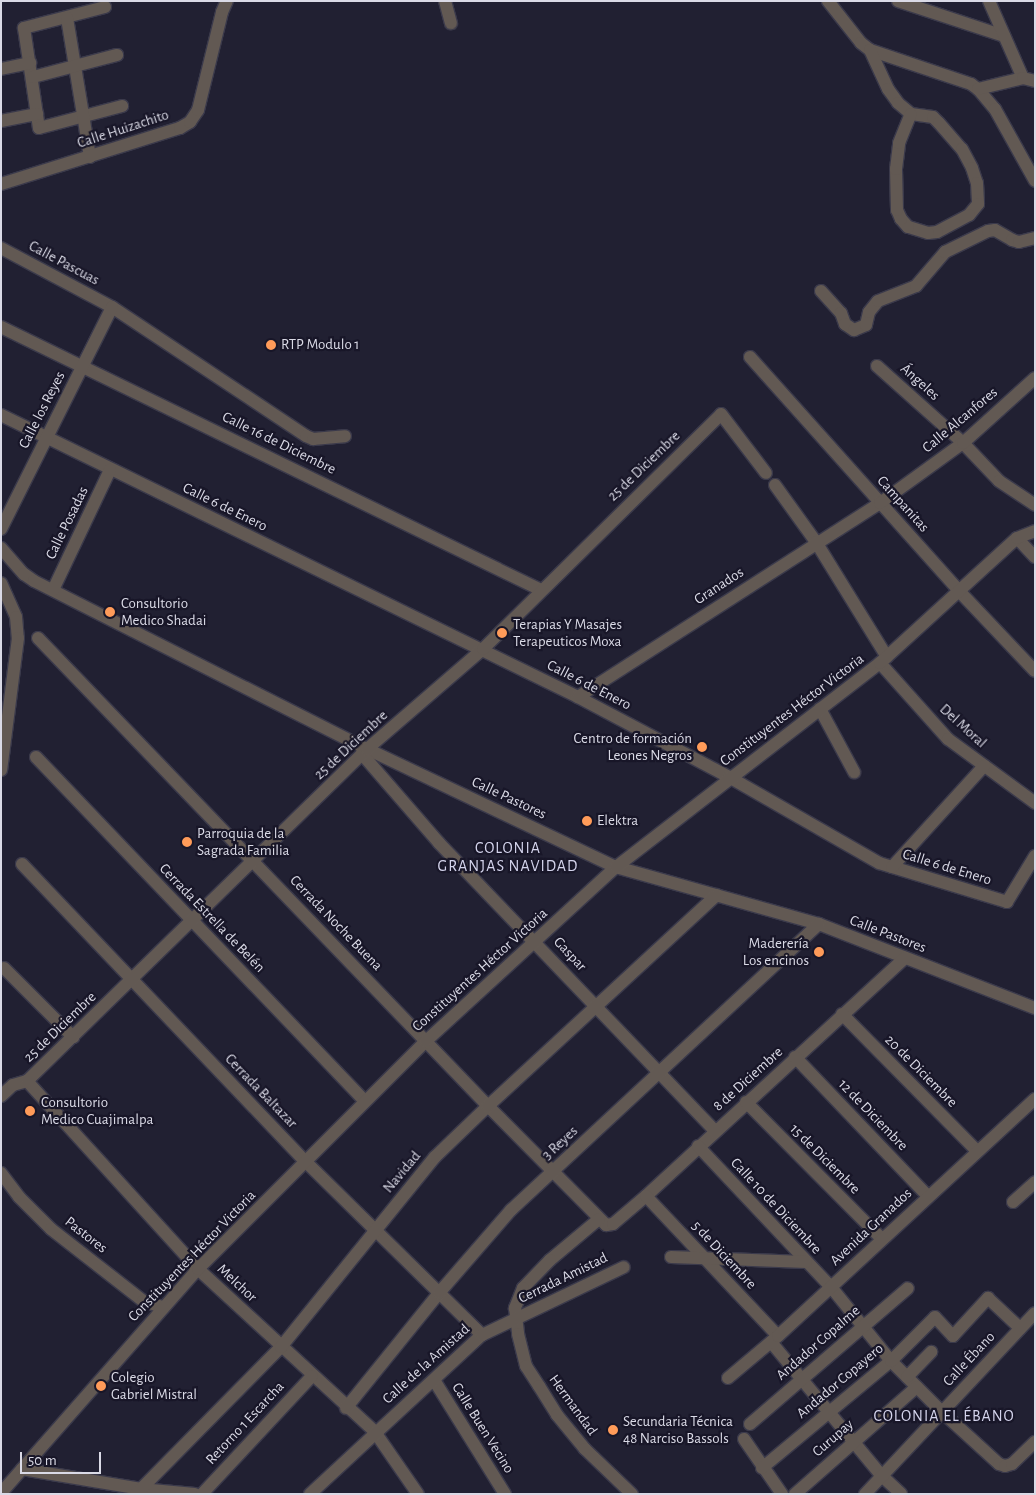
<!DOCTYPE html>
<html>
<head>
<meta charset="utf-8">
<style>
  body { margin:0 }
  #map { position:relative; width:1036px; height:1495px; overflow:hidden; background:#212032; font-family:"Alegreya Sans",sans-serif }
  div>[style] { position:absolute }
  .roads { filter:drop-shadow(1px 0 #3b3a4b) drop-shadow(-1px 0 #3b3a4b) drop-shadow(0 1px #3b3a4b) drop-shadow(0 -1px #3b3a4b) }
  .minor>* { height:12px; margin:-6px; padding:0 6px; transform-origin:6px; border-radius:6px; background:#625953 }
  .dots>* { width:14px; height:14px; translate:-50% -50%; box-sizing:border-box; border:2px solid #181628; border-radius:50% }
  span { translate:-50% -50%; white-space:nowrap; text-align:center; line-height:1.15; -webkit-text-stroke:4.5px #181628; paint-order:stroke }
  .street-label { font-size:15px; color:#dadae6 }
  .poi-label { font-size:15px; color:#dadae6 }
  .left { translate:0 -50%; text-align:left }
  .right { translate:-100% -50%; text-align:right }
  .neighbourhood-label { font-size:16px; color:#d4d4ec; letter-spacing:1px }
  .frame { position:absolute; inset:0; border:2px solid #dadae6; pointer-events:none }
  .scale { position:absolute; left:20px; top:1452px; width:81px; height:22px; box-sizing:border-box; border:2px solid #dadae6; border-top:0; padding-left:6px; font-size:15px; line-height:18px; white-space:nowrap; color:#dadae6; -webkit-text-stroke:4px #181628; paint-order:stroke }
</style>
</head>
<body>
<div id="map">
  <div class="roads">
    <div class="minor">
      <i style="left:445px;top:1px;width:23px;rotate:75deg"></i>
      <i style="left:828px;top:1px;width:53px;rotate:51.8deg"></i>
      <i style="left:861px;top:43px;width:11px;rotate:38deg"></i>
      <i style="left:870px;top:50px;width:107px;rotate:18.6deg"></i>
      <i style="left:971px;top:84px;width:9px;rotate:36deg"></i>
      <i style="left:978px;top:89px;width:26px;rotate:50deg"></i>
      <i style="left:995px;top:109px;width:82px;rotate:60.9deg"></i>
      <i style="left:898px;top:1px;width:112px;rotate:18.3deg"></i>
      <i style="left:989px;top:1px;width:84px;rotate:66.2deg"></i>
      <i style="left:105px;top:7px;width:84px;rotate:165.5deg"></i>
      <i style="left:24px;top:28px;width:101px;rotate:81.5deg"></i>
      <i style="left:39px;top:128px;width:86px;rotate:-14.8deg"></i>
      <i style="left:67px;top:18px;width:141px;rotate:80.6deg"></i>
      <i style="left:870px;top:50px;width:43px;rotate:65.2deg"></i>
      <i style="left:888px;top:89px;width:17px;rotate:54deg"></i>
      <i style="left:898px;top:103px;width:17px;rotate:40deg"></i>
      <i style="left:911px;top:114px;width:22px;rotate:8deg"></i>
      <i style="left:933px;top:117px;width:8px;rotate:45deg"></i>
      <i style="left:939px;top:123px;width:35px;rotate:49deg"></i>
      <i style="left:962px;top:149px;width:21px;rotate:62deg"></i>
      <i style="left:972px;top:168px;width:16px;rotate:72deg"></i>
      <i style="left:977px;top:183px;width:21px;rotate:87deg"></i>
      <i style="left:978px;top:204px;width:14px;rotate:129deg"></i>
      <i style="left:969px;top:215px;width:36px;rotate:152deg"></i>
      <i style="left:937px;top:232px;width:9px;rotate:174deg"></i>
      <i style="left:928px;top:233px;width:21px;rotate:-163deg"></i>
      <i style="left:908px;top:227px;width:11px;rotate:-131deg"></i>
      <i style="left:901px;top:219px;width:10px;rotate:-114deg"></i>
      <i style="left:897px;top:210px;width:41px;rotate:-91.4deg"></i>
      <i style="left:896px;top:169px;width:26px;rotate:-83deg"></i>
      <i style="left:899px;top:143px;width:31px;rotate:-68deg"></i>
      <i style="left:1px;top:69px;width:30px;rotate:-12deg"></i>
      <i style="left:33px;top:77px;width:87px;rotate:-14.7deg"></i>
      <i style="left:978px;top:89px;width:46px;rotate:-13.7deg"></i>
      <i style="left:1023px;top:78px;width:12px;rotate:14deg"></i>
      <i style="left:1px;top:121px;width:37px;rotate:-11deg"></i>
      <i style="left:1px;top:184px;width:188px;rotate:-17.4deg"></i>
      <i style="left:180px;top:128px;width:12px;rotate:-31deg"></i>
      <i style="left:190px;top:122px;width:14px;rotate:-56deg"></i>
      <i style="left:198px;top:110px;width:101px;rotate:-76.2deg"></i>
      <i style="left:222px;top:12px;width:12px;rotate:-66deg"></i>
      <i style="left:1px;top:248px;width:126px;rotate:28deg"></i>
      <i style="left:112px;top:307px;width:233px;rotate:33.6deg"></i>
      <i style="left:306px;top:436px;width:8px;rotate:23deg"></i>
      <i style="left:313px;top:439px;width:32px;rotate:-5deg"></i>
      <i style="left:821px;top:291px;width:30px;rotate:48deg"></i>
      <i style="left:841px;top:313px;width:12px;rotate:70deg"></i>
      <i style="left:845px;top:324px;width:11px;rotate:34deg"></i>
      <i style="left:854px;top:330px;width:13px;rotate:-23deg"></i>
      <i style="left:866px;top:325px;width:13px;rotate:-77deg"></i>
      <i style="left:869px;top:312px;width:14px;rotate:-51deg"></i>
      <i style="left:878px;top:301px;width:41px;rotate:-21.5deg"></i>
      <i style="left:916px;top:286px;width:45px;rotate:-49.5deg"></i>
      <i style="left:945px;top:252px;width:48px;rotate:-26deg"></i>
      <i style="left:988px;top:231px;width:7px;rotate:-8deg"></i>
      <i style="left:995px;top:230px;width:20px;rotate:30deg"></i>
      <i style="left:1012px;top:240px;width:7px;rotate:16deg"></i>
      <i style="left:1019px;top:242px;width:16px;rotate:-14deg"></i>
      <i style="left:1px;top:327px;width:601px;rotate:25.97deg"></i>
      <i style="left:750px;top:357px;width:314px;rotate:48.2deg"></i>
      <i style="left:959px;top:591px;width:110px;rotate:46.5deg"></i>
      <i style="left:877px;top:366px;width:115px;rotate:41.8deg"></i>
      <i style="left:963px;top:443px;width:52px;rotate:46.5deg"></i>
      <i style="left:999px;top:481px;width:43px;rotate:33.7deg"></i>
      <i style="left:1px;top:415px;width:642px;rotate:26.05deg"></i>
      <i style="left:578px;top:697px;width:171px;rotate:27.9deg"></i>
      <i style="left:729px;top:777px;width:173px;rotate:29.8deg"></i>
      <i style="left:879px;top:863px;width:134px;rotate:16.9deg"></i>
      <i style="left:1007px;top:902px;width:54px;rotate:-58.7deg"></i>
      <i style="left:775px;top:485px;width:70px;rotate:54.3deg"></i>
      <i style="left:816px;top:542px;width:135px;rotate:58.3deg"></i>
      <i style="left:1px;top:529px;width:248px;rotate:-63.4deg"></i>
      <i style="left:1017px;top:538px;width:26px;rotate:47deg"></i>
      <i style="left:1px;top:548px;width:35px;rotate:49deg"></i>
      <i style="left:24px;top:574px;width:12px;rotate:35deg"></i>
      <i style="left:34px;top:581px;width:373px;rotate:26.8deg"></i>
      <i style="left:367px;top:749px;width:276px;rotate:25.4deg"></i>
      <i style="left:616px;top:867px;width:211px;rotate:15.7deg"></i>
      <i style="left:819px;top:924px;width:232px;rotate:21.3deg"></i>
      <i style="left:1px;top:583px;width:37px;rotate:66deg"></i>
      <i style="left:16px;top:617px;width:21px;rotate:85deg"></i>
      <i style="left:18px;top:638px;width:133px;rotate:97.3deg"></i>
      <i style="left:53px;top:590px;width:133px;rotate:-64.6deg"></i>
      <i style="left:38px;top:638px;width:649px;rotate:46.12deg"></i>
      <i style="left:488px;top:1106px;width:168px;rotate:45.2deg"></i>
      <i style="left:606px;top:1225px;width:7px;rotate:-8deg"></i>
      <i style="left:613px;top:1224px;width:43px;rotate:-40.3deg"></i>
      <i style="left:646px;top:1196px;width:352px;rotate:-42.6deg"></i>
      <i style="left:880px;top:663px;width:102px;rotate:48.2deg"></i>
      <i style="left:948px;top:739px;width:108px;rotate:36.3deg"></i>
      <i style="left:578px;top:697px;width:359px;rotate:-32.7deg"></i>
      <i style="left:880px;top:503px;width:102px;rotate:-35.9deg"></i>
      <i style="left:963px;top:443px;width:97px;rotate:-42.1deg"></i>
      <i style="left:820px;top:709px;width:72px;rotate:61.6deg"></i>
      <i style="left:362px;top:754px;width:118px;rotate:49.1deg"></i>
      <i style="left:439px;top:843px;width:399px;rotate:46.2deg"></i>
      <i style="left:36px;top:757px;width:476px;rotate:46.3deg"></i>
      <i style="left:22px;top:864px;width:412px;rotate:46.4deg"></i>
      <i style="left:306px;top:1162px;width:247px;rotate:44.5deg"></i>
      <i style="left:892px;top:867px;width:137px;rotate:-47.7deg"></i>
      <i style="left:4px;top:968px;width:98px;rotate:45deg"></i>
      <i style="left:842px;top:1014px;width:192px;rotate:45.4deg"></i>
      <i style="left:795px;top:1057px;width:192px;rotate:46.3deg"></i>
      <i style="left:27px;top:1081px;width:254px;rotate:47.7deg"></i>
      <i style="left:198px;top:1269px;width:241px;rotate:42.6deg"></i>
      <i style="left:375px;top:1432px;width:75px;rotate:55.3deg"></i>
      <i style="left:1px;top:1096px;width:16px;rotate:-43deg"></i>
      <i style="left:13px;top:1085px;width:15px;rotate:-16deg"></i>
      <i style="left:27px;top:1081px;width:475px;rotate:-44.3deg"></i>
      <i style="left:367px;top:749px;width:153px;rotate:-40.8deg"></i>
      <i style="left:483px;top:649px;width:334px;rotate:-44.6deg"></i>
      <i style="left:721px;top:414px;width:74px;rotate:52.7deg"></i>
      <i style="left:746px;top:1102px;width:193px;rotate:45.2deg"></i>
      <i style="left:698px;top:1146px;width:194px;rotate:46.7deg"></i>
      <i style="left:831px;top:1287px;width:95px;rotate:51deg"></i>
      <i style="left:891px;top:1361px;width:72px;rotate:45deg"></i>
      <i style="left:942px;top:1412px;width:77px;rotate:42.4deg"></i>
      <i style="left:999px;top:1464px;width:6px;rotate:18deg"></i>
      <i style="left:1005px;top:1466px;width:7px;rotate:-16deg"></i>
      <i style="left:1012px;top:1464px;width:32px;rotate:-44deg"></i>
      <i style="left:1px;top:1173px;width:30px;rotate:53deg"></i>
      <i style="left:19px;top:1197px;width:45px;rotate:45deg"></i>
      <i style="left:51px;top:1229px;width:117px;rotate:38deg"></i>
      <i style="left:143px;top:1301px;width:21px;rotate:17deg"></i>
      <i style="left:646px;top:1196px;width:192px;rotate:46.7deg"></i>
      <i style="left:1013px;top:1202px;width:30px;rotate:-42deg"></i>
      <i style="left:599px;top:1219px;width:64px;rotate:140.1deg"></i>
      <i style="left:550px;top:1260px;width:39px;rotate:134deg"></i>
      <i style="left:523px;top:1288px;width:22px;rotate:112deg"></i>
      <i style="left:515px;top:1308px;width:26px;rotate:83deg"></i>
      <i style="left:518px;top:1334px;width:33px;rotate:76deg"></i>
      <i style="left:526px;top:1366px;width:24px;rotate:57deg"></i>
      <i style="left:539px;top:1386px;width:34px;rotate:58deg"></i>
      <i style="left:557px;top:1415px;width:44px;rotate:50.5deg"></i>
      <i style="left:585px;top:1449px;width:65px;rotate:43.8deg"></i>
      <i style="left:671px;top:1257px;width:135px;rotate:2.1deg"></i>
      <i style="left:771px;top:1342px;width:174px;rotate:50.4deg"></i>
      <i style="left:882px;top:1476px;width:26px;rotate:43deg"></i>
      <i style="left:907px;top:1377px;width:35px;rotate:-46deg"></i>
      <i style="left:728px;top:1378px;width:65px;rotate:-40deg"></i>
      <i style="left:778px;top:1336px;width:350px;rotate:-42.7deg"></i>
      <i style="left:434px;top:1380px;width:134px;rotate:58.1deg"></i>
      <i style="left:346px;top:1408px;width:148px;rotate:-51deg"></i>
      <i style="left:439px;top:1293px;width:110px;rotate:-49.1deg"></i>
      <i style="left:511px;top:1210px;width:420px;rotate:-42.9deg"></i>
      <i style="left:750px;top:1424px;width:208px;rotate:-40.7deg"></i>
      <i style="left:744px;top:1439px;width:67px;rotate:55.4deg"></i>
      <i style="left:762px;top:1468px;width:168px;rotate:-39.7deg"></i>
      <i style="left:891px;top:1361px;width:62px;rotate:-45deg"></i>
      <i style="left:935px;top:1317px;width:26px;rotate:47deg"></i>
      <i style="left:953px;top:1336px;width:52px;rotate:-47.4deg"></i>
      <i style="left:988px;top:1298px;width:44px;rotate:43.2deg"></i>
      <i style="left:22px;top:1469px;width:121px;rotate:9.5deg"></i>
      <i style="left:141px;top:1489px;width:54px;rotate:5.3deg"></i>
      <i style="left:1px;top:1493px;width:298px;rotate:-48.7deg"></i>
      <i style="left:198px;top:1269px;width:322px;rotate:-45deg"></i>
      <i style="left:426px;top:1041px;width:258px;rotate:-42.5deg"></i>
      <i style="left:616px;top:867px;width:334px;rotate:-37.7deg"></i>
      <i style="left:880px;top:663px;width:185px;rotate:-42.4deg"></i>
      <i style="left:1017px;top:538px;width:19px;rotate:-21deg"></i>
      <i style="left:136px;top:1494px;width:206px;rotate:-45.4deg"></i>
      <i style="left:281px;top:1347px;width:245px;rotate:-51deg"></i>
      <i style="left:435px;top:1157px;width:74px;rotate:-43.9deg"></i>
      <i style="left:488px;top:1106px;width:311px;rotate:-42.7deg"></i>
      <i style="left:202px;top:1494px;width:161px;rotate:-47deg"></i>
      <i style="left:310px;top:1494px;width:234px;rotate:-42.8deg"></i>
      <i style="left:482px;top:1335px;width:157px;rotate:-25.6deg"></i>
      <i style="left:795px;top:1494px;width:162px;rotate:-41.3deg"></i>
      <i style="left:865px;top:1494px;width:248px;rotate:-46.8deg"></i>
    </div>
  </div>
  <div class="dots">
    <i style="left:271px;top:345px;background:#ff9b59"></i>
    <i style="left:110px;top:612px;background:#ff9b59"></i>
    <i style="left:502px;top:633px;background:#ff9b59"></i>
    <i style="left:702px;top:747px;background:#ff9b59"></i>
    <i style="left:587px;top:821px;background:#ff9b59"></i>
    <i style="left:187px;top:842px;background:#ff9b59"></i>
    <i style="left:819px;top:952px;background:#ff9b59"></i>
    <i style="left:30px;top:1111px;background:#ff9b59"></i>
    <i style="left:101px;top:1386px;background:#ff9b59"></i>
    <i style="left:613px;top:1430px;background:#ff9b59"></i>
  </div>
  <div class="street-label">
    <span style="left:123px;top:129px;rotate:-18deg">Calle Huizachito</span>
    <span style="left:64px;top:263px;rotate:28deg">Calle Pascuas</span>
    <span style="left:920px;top:382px;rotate:42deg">Ángeles</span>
    <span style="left:42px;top:410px;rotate:-63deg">Calle los Reyes</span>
    <span style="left:960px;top:420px;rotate:-40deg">Calle Alcanfores</span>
    <span style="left:279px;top:443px;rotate:26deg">Calle 16 de Diciembre</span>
    <span style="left:644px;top:466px;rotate:-44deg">25 de Diciembre</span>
    <span style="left:903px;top:504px;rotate:48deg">Campanitas</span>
    <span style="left:225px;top:507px;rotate:26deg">Calle 6 de Enero</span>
    <span style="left:67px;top:523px;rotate:-64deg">Calle Posadas</span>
    <span style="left:719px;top:586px;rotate:-33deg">Granados</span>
    <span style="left:589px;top:685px;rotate:27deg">Calle 6 de Enero</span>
    <span style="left:792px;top:710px;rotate:-37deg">Constituyentes Héctor Victoria</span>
    <span style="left:963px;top:726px;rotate:42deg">Del Moral</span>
    <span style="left:351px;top:745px;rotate:-43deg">25 de Diciembre</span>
    <span style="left:509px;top:798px;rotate:25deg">Calle Pastores</span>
    <span style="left:947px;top:867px;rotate:17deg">Calle 6 de Enero</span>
    <span style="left:212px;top:918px;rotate:46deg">Cerrada Estrella de Belén</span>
    <span style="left:336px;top:923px;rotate:46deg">Cerrada Noche Buena</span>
    <span style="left:888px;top:934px;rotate:21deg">Calle Pastores</span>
    <span style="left:570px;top:954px;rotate:47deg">Gaspar</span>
    <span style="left:480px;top:970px;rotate:-42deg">Constituyentes Héctor Victoria</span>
    <span style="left:60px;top:1027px;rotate:-44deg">25 de Diciembre</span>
    <span style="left:921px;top:1071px;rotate:45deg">20 de Diciembre</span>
    <span style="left:748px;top:1079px;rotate:-42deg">8 de Diciembre</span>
    <span style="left:261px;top:1091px;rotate:46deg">Cerrada Baltazar</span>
    <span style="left:873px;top:1115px;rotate:46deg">12 de Diciembre</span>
    <span style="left:560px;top:1143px;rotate:-43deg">3 Reyes</span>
    <span style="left:825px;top:1159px;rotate:45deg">15 de Diciembre</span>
    <span style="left:402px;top:1172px;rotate:-50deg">Navidad</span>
    <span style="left:776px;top:1206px;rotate:47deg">Calle 10 de Diciembre</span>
    <span style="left:871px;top:1227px;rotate:-43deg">Avenida Granados</span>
    <span style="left:86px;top:1235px;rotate:38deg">Pastores</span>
    <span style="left:724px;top:1255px;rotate:47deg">5 de Diciembre</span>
    <span style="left:192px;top:1256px;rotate:-46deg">Constituyentes Héctor Victoria</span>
    <span style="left:563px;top:1278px;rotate:-26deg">Cerrada Amistad</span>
    <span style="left:237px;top:1283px;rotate:43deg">Melchor</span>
    <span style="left:818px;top:1343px;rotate:-41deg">Andador Copalme</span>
    <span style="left:969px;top:1359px;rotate:-47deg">Calle Ébano</span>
    <span style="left:426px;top:1364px;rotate:-42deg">Calle de la Amistad</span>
    <span style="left:840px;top:1381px;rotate:-40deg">Andador Copayero</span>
    <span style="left:573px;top:1405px;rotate:54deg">Hermandad</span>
    <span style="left:245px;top:1423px;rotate:-47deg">Retorno 1 Escarcha</span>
    <span style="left:483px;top:1428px;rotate:58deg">Calle Buen Vecino</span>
    <span style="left:833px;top:1438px;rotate:-41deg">Curupay</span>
  </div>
  <div class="poi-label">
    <span class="left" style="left:281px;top:345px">RTP Modulo 1</span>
    <span class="left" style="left:121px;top:612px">Consultorio<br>Medico Shadai</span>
    <span class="left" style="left:513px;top:633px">Terapias Y Masajes<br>Terapeuticos Moxa</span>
    <span class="right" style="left:692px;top:747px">Centro de formación<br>Leones Negros</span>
    <span class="left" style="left:597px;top:821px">Elektra</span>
    <span class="left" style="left:197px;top:842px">Parroquia de la<br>Sagrada Familia</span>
    <span class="right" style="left:809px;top:952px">Maderería<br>Los encinos</span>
    <span class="left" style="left:41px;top:1111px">Consultorio<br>Medico Cuajimalpa</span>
    <span class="left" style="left:111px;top:1386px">Colegio<br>Gabriel Mistral</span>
    <span class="left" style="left:623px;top:1430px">Secundaria Técnica<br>48 Narciso Bassols</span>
  </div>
  <div class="neighbourhood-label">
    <span style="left:508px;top:857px">COLONIA<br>GRANJAS NAVIDAD</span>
    <span style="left:944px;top:1416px">COLONIA EL ÉBANO</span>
  </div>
  <div class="frame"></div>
  <div class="scale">50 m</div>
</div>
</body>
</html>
